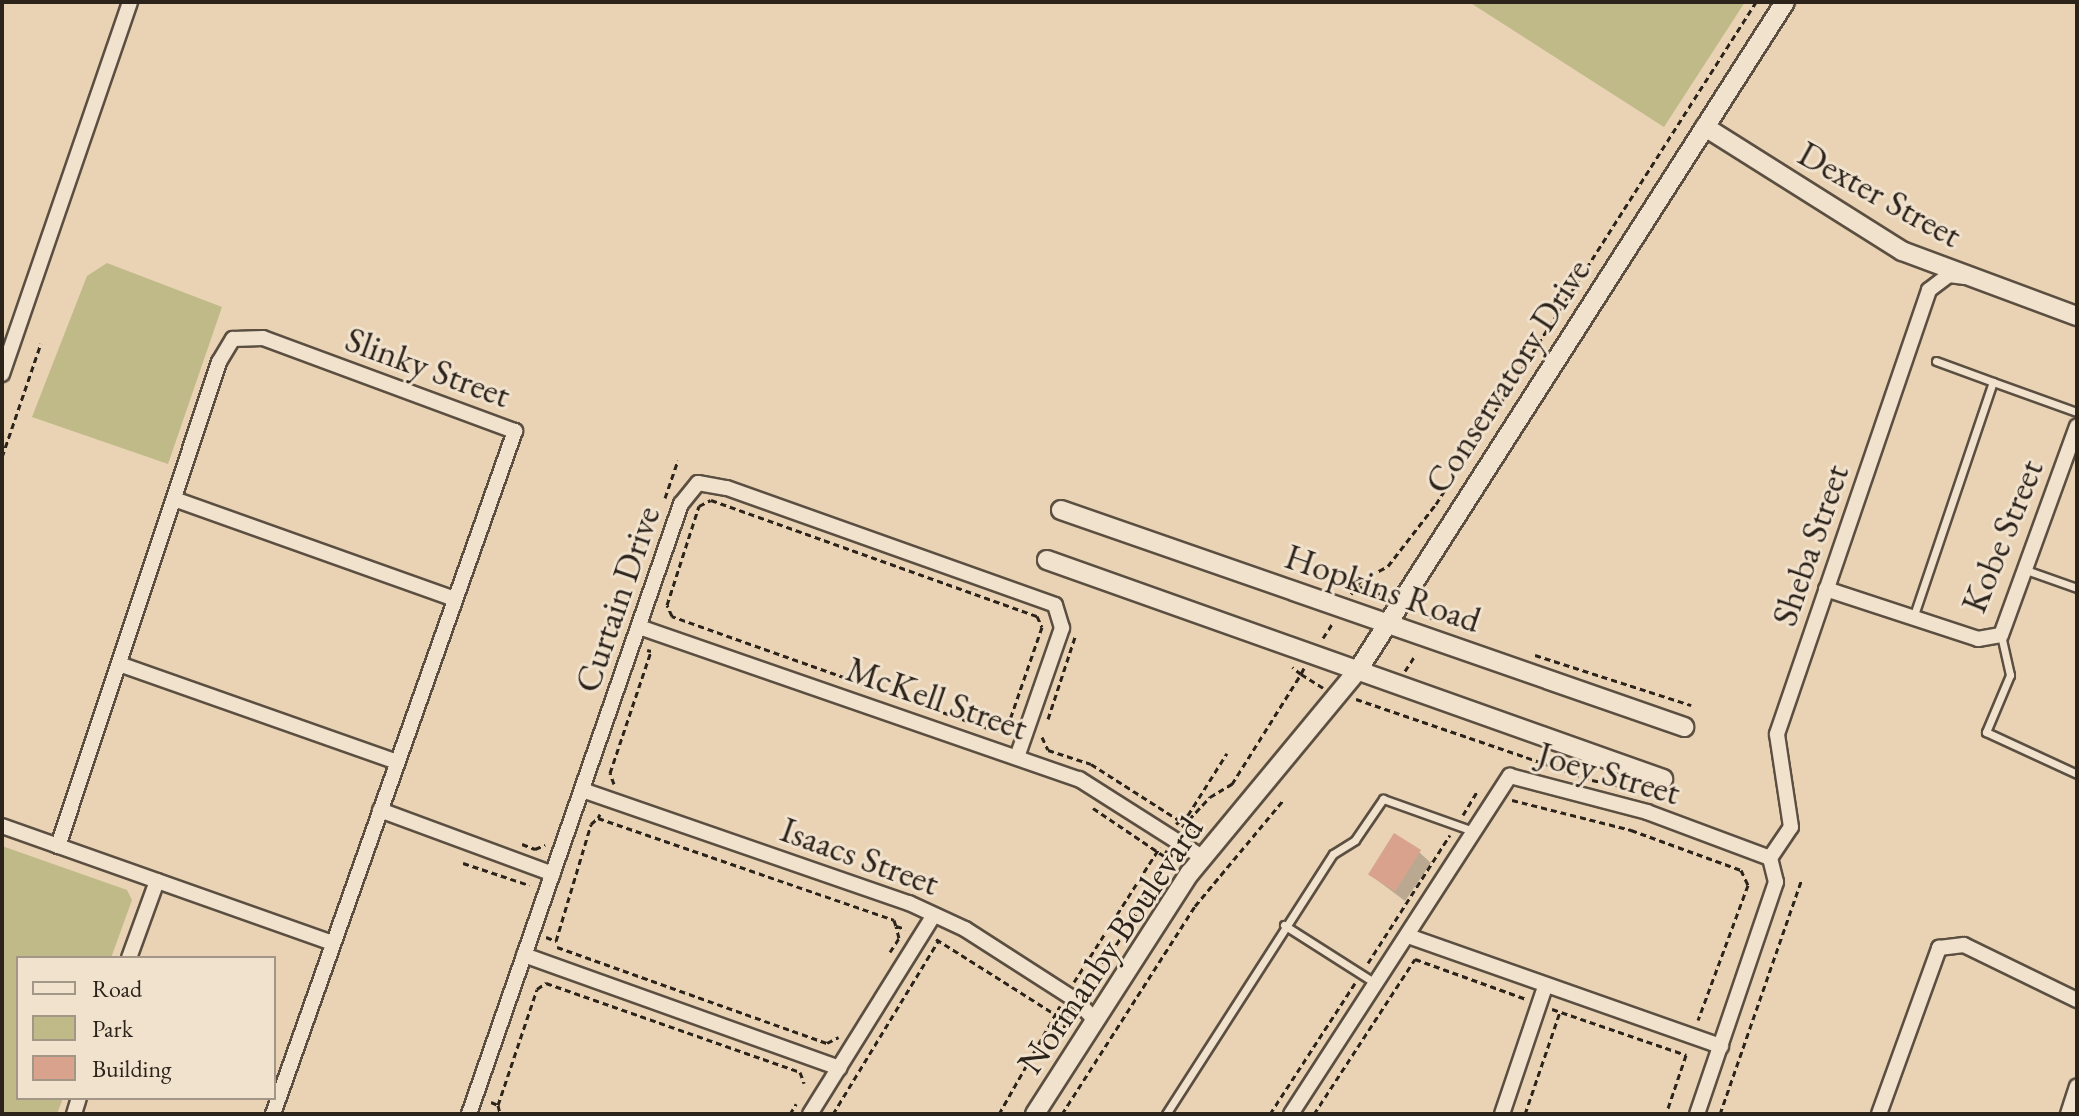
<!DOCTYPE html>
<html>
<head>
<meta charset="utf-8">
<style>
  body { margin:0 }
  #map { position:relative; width:2079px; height:1116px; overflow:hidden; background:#e9d3b4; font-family:"EB Garamond",serif }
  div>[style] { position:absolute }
  .green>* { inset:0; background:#bfba87 }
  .shadow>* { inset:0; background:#0003 }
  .building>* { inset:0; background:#d8a28d; transform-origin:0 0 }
  .path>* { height:3px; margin-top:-1.5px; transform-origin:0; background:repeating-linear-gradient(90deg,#2c231b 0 6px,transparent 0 10px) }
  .roads { filter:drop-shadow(2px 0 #5b4f41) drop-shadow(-2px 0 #5b4f41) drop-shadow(0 2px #5b4f41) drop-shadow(0 -2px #5b4f41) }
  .service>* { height:7px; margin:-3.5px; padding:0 3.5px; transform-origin:3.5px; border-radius:3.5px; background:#f1e2ce }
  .minor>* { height:14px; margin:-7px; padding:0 7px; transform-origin:7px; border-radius:7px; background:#f1e2ce }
  .tertiary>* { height:18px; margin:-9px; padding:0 9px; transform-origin:9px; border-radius:9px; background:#f1e2ce }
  span { translate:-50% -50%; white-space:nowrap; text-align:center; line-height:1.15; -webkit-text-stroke:6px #f1e2ce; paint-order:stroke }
  .street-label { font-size:36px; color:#2c231b }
  .frame { position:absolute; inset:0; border:4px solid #2c231b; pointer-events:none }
  .legend { position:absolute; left:16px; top:956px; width:260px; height:144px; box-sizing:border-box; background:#f1e2ce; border:2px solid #a29686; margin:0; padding:10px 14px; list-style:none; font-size:24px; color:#2c231b }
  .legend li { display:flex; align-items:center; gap:16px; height:40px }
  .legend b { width:40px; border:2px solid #a29686 }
</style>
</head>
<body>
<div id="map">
  <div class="green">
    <i style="clip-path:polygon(1469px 2px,1745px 2px,1664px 127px)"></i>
    <i style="clip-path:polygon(107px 263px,222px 307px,168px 464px,32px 417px,87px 276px)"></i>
    <i style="clip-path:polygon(2px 846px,127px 890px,132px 900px,111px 958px,18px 958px,18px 1098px,63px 1098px,57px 1114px,2px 1114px)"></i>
  </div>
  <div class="shadow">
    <i style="clip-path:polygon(1419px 852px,1431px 863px,1405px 901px,1369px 874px)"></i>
  </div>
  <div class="building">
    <i style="left:1394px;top:833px;width:32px;height:49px;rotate:32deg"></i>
  </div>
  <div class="path">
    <i style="left:2px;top:457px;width:120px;rotate:-71.1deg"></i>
    <i style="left:665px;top:498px;width:40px;rotate:-71.1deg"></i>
    <i style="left:711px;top:500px;width:346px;rotate:19.6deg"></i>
    <i style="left:1037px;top:616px;width:12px;rotate:66deg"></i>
    <i style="left:1042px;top:627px;width:104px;rotate:109.1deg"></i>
    <i style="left:1008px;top:725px;width:13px;rotate:153deg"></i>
    <i style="left:996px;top:731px;width:344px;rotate:-160.5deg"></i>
    <i style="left:672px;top:616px;width:12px;rotate:-114deg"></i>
    <i style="left:667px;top:605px;width:104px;rotate:-72.1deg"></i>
    <i style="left:699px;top:506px;width:13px;rotate:-27deg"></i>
    <i style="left:1357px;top:586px;width:31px;rotate:19deg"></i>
    <i style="left:1351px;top:594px;width:17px;rotate:-54deg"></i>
    <i style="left:1361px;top:580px;width:30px;rotate:-27deg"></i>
    <i style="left:1388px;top:566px;width:78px;rotate:-52.3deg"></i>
    <i style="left:1436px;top:504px;width:595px;rotate:-57.48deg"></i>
    <i style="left:1420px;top:608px;width:18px;rotate:41deg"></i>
    <i style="left:1323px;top:638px;width:17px;rotate:-57deg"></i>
    <i style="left:1535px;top:655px;width:164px;rotate:17.8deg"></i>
    <i style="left:1304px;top:668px;width:7px;rotate:117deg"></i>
    <i style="left:1301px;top:674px;width:26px;rotate:32deg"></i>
    <i style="left:1405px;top:671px;width:20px;rotate:-57deg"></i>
    <i style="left:1356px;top:699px;width:250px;rotate:18.9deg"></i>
    <i style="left:1592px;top:780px;width:39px;rotate:12deg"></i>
    <i style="left:1048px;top:719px;width:89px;rotate:-71.8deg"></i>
    <i style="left:1042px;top:737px;width:14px;rotate:65deg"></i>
    <i style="left:1048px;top:750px;width:45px;rotate:18deg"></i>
    <i style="left:1091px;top:764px;width:106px;rotate:32.6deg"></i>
    <i style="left:614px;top:784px;width:12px;rotate:-110deg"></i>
    <i style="left:610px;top:773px;width:129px;rotate:-71.4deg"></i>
    <i style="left:651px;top:651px;width:4px;rotate:-166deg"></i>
    <i style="left:1512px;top:800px;width:123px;rotate:14.1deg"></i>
    <i style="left:1631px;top:830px;width:117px;rotate:20deg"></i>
    <i style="left:1741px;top:870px;width:17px;rotate:65deg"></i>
    <i style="left:1748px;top:885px;width:144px;rotate:110.3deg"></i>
    <i style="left:1093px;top:808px;width:100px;rotate:34deg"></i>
    <i style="left:600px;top:814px;width:4px;rotate:117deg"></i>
    <i style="left:598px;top:818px;width:313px;rotate:19deg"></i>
    <i style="left:894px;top:920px;width:6px;rotate:72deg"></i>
    <i style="left:1463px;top:815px;width:29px;rotate:-59deg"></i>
    <i style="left:1176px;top:824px;width:15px;rotate:-37deg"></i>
    <i style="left:1188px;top:815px;width:73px;rotate:-57.8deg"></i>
    <i style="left:1186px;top:825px;width:17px;rotate:33deg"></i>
    <i style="left:1182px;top:827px;width:41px;rotate:-47deg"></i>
    <i style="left:1210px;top:797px;width:26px;rotate:-31deg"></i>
    <i style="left:1232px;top:784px;width:130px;rotate:-57.9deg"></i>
    <i style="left:1301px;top:674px;width:11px;rotate:-142deg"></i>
    <i style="left:522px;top:844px;width:14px;rotate:21deg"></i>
    <i style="left:535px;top:849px;width:11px;rotate:-22deg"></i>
    <i style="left:463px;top:863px;width:70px;rotate:18.4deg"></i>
    <i style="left:546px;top:937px;width:11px;rotate:22deg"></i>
    <i style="left:556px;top:941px;width:122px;rotate:-73.3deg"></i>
    <i style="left:591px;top:824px;width:9px;rotate:-41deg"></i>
    <i style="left:936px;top:939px;width:161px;rotate:32.3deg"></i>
    <i style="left:557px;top:947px;width:287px;rotate:19.6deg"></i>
    <i style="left:827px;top:1043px;width:13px;rotate:-27deg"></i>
    <i style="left:890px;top:952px;width:17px;rotate:-57deg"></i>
    <i style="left:899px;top:938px;width:12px;rotate:-104deg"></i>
    <i style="left:896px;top:926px;width:10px;rotate:17deg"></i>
    <i style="left:1368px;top:963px;width:152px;rotate:-57.4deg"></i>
    <i style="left:1074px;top:982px;width:160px;rotate:-57.5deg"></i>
    <i style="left:546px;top:983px;width:269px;rotate:19.3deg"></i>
    <i style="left:800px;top:1072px;width:12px;rotate:70deg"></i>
    <i style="left:1081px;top:984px;width:43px;rotate:-45.9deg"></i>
    <i style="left:1111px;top:953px;width:75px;rotate:-57.6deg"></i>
    <i style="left:1151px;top:890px;width:43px;rotate:-68.2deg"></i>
    <i style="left:1552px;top:1009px;width:142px;rotate:18.9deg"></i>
    <i style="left:1686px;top:1055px;width:62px;rotate:108.7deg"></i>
    <i style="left:1057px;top:1046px;width:32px;rotate:-70deg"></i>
    <i style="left:491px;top:1102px;width:8px;rotate:23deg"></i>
    <i style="left:498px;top:1105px;width:122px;rotate:-71.4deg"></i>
    <i style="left:537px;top:989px;width:11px;rotate:-34deg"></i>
    <i style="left:498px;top:1105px;width:9px;rotate:77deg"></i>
    <i style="left:790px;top:1114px;width:12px;rotate:-59deg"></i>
    <i style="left:833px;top:1114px;width:204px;rotate:-58.7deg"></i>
    <i style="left:999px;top:1114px;width:124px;rotate:-60.5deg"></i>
    <i style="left:1062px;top:1114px;width:247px;rotate:-57.4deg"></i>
    <i style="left:1195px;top:906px;width:139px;rotate:-50.2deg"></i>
    <i style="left:1270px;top:1114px;width:156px;rotate:-57deg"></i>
    <i style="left:1314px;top:1114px;width:185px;rotate:-56.9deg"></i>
    <i style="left:1415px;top:959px;width:118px;rotate:19.8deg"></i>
    <i style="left:1525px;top:1114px;width:108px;rotate:-71.1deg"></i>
    <i style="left:1720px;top:1114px;width:247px;rotate:-70.8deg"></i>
  </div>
  <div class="roads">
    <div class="service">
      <i style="left:1936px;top:361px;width:61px;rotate:20.2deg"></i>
      <i style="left:2026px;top:570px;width:54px;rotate:19.4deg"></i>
      <i style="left:1913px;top:618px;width:249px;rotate:-71.3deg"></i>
      <i style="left:1993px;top:382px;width:89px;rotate:19.7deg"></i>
      <i style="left:2001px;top:635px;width:41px;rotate:77.3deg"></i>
      <i style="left:2010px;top:675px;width:62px;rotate:112.8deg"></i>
      <i style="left:1986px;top:732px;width:100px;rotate:24.8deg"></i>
      <i style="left:1284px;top:925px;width:108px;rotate:32.5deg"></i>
      <i style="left:1166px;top:1114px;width:309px;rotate:-57.3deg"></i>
      <i style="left:1333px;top:854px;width:26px;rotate:-32deg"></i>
      <i style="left:1355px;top:840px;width:50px;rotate:-55.7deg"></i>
      <i style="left:1383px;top:799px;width:96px;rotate:19.6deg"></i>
    </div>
    <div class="minor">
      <i style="left:2px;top:374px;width:393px;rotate:-71deg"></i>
      <i style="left:174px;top:499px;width:298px;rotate:19.6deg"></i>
      <i style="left:1826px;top:589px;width:160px;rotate:18.2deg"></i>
      <i style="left:1978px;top:639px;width:23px;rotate:-10deg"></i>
      <i style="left:2001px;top:635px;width:222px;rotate:-70deg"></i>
      <i style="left:639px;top:627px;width:466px;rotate:19.1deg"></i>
      <i style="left:1079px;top:779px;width:146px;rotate:32.4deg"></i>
      <i style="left:119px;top:664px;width:295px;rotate:19.4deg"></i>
      <i style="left:582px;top:790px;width:346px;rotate:19.1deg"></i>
      <i style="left:909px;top:903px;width:62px;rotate:24.9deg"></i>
      <i style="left:965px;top:929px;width:133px;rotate:32.7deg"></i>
      <i style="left:1077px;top:1001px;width:26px;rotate:47deg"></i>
      <i style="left:380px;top:810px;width:184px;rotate:20.3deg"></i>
      <i style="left:2px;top:826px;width:351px;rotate:19.5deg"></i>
      <i style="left:58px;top:846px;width:510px;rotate:-71.6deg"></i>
      <i style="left:219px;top:362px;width:27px;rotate:-59deg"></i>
      <i style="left:233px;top:339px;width:30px;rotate:-2deg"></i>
      <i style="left:263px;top:338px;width:269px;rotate:20.3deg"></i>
      <i style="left:515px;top:431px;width:725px;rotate:109.51deg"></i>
      <i style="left:1770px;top:858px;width:37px;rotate:-56deg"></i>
      <i style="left:1791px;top:827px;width:94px;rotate:-98.6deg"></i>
      <i style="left:1777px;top:734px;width:469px;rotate:-71.1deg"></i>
      <i style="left:1929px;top:290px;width:25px;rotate:-37deg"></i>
      <i style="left:1949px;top:275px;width:16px;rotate:7deg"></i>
      <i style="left:1408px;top:936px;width:332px;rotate:19.4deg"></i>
      <i style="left:524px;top:955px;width:335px;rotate:19.7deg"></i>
      <i style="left:129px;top:958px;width:82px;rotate:-70deg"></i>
      <i style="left:74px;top:1114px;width:17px;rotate:-73deg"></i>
      <i style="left:469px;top:1114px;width:646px;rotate:-70.84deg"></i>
      <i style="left:681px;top:504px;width:27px;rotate:-51deg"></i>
      <i style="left:698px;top:483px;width:29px;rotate:10deg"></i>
      <i style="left:727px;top:488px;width:348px;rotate:19.6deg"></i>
      <i style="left:1055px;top:605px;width:24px;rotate:73deg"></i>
      <i style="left:1062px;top:628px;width:137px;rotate:109.2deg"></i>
      <i style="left:810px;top:1114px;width:234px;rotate:-58.1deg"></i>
      <i style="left:1291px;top:1114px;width:403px;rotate:-57.1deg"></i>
      <i style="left:1510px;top:776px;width:142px;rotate:14.7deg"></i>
      <i style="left:1647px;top:812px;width:131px;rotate:20.5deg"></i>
      <i style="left:1770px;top:858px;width:25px;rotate:76deg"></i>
      <i style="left:1776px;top:882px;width:245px;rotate:108.8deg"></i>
      <i style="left:1502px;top:1114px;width:134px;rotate:-71.3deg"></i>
      <i style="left:1879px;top:1114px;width:177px;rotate:-70.1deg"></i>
      <i style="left:1939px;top:948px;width:25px;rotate:-7deg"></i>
      <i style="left:1964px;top:945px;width:126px;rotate:26deg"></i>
      <i style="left:2068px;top:1114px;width:29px;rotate:-72deg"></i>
    </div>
    <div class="tertiary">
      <i style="left:1705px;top:127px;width:233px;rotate:32.2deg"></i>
      <i style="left:1902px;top:251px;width:187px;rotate:20.4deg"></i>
      <i style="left:1061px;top:510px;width:660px;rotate:19.2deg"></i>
      <i style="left:1047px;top:560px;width:654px;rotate:19.57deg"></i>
      <i style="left:1035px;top:1114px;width:287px;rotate:-57.3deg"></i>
      <i style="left:1190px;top:873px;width:264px;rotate:-50.4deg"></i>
      <i style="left:1358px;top:670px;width:793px;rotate:-57.41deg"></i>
    </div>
  </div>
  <div class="street-label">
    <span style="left:1880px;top:194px;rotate:29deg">Dexter Street</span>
    <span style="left:428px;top:367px;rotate:20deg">Slinky Street</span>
    <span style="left:1507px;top:376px;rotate:-57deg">Conservatory Drive</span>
    <span style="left:2002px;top:536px;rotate:-68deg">Kobe Street</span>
    <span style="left:1810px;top:545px;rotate:-71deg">Sheba Street</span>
    <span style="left:1383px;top:588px;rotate:19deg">Hopkins Road</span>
    <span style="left:617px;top:599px;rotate:-71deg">Curtain Drive</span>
    <span style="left:937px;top:698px;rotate:19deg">McKell Street</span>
    <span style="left:1609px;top:773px;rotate:16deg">Joey Street</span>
    <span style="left:860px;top:856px;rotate:20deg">Isaacs Street</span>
    <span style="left:1110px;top:945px;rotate:-56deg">Normanby Boulevard</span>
  </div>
  <div class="frame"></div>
  <ul class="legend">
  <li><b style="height:10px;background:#f1e2ce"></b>Road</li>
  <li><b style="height:22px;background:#bfba87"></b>Park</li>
  <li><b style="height:22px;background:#d8a28d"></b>Building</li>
  </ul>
</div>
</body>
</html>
